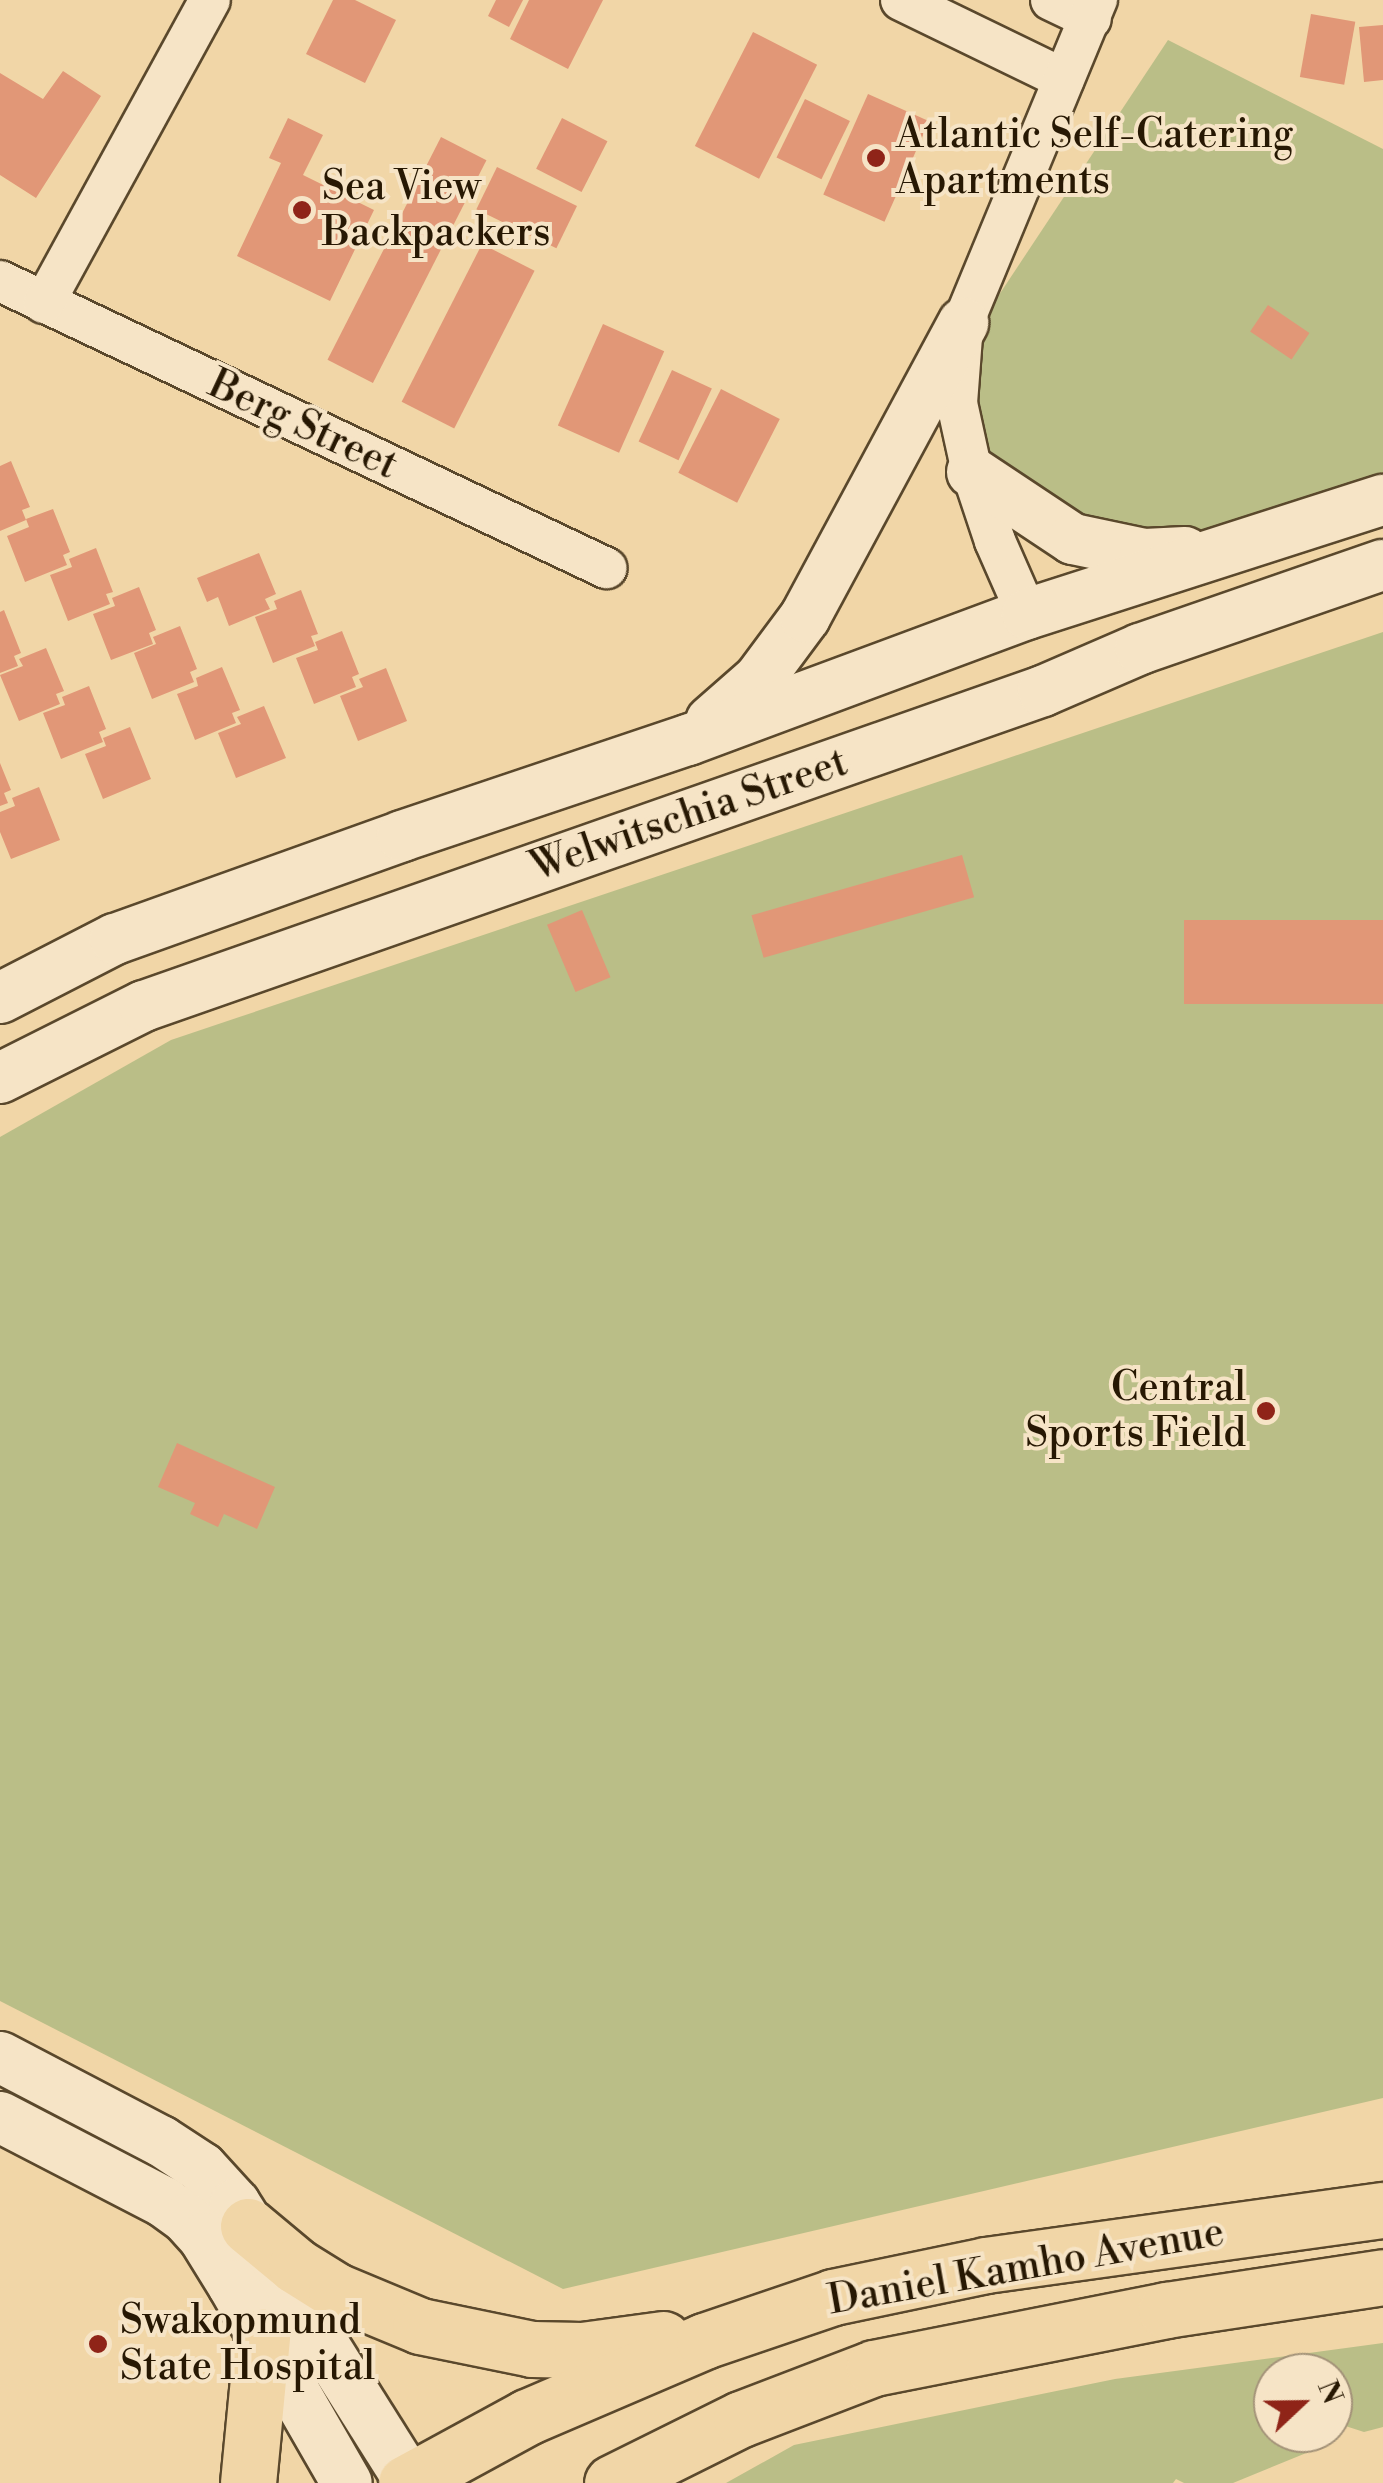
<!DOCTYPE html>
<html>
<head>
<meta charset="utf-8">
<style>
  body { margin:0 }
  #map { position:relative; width:1383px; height:2483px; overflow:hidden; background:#f1d6a7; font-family:"Libre Bodoni",serif }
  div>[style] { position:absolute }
  .green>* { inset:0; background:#babe87 }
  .building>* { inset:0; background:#e19777; transform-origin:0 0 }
  .roads { filter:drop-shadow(2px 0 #5a482c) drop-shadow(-2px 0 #5a482c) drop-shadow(0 2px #5a482c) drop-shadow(0 -2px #5a482c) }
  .minor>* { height:40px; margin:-20px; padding:0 20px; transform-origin:20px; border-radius:20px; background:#f6e4c6 }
  .tertiary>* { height:50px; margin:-25px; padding:0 25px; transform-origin:25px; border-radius:25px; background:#f6e4c6 }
  .primary>* { height:55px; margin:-27.5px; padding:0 27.5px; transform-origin:27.5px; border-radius:27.5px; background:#f1d6a7 }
  .dots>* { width:28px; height:28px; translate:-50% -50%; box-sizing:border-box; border:5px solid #f6e4c6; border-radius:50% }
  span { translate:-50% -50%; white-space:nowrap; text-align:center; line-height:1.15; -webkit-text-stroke:8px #f6e4c6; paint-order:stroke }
  .poi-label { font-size:40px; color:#271803 }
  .left { translate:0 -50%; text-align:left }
  .right { translate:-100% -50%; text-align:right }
  .street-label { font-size:40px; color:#271803 }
  .north { position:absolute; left:1253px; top:2353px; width:100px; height:100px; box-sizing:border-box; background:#f6e4c6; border:2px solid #a39278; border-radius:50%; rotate:68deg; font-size:28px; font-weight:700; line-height:40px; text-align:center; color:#271803 }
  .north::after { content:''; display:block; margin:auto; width:35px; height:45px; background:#8f2418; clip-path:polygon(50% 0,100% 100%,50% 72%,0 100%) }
</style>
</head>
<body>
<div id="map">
  <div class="green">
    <i style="clip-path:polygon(1168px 40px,1383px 149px,1383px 481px,1237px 531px,1176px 534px,1071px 523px,991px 461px,974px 395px,981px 322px)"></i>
    <i style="clip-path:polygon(1383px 632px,1383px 2098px,563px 2289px,0 2001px,0 1137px,171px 1040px)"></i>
    <i style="clip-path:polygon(1383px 2343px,1383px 2427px,1364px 2432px,1333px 2422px,1333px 2373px,1273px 2373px,1273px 2433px,1326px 2433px,1321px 2447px,1233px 2483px,1184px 2483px,1176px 2479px,1173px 2483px,726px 2483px,794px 2445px,1115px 2379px)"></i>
  </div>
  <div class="building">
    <i style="clip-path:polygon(333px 0,355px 0,396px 20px,365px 83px,306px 54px)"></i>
    <i style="clip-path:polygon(496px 0,523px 0,509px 27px,488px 16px)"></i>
    <i style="clip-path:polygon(529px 0,603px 0,568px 69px,510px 39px)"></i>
    <i style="left:1311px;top:14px;width:45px;height:64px;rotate:10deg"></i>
    <i style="clip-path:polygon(1383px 25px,1383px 80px,1364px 82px,1359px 27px)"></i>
    <i style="left:753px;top:32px;width:72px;height:128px;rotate:27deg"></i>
    <i style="clip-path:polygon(63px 71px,101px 96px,36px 198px,0 175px,0 73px,43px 99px)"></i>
    <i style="left:868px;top:94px;width:67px;height:110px;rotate:24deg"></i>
    <i style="left:805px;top:99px;width:50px;height:65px;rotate:26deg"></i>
    <i style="clip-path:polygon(288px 118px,323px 135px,303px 175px,374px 210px,330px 301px,237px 256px,281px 163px,269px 158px)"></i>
    <i style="left:562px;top:118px;width:51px;height:57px;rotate:27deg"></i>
    <i style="left:441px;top:137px;width:51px;height:250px;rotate:27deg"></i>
    <i style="left:497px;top:167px;width:89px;height:47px;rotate:26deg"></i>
    <i style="left:482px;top:244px;width:59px;height:177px;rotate:27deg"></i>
    <i style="left:1268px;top:305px;width:50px;height:32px;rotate:34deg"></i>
    <i style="left:603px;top:324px;width:67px;height:111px;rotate:24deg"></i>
    <i style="left:672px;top:370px;width:44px;height:79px;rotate:25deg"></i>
    <i style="left:721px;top:389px;width:66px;height:94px;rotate:27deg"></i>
    <i style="clip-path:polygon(11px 461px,30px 507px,22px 510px,26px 520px,0 531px,0 466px)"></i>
    <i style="clip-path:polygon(53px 509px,70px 552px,63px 555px,67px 565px,25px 582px,7px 536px,29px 527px,26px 519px)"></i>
    <i style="clip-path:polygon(96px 548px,113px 592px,106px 594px,110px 604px,68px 621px,50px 575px,72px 567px,69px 559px)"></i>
    <i style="clip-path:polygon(259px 553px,276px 594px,265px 599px,270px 609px,229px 626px,218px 597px,207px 602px,197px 578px)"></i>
    <i style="clip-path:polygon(139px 587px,156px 630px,149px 633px,153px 644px,111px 660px,93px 614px,115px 606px,112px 598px)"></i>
    <i style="clip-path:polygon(301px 590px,318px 634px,311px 636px,315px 646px,273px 663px,255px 617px,277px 609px,274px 601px)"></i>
    <i style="clip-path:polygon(4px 610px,21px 653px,14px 656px,18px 666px,0 673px,0 612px)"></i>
    <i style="clip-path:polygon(180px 626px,197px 669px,190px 672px,194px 682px,152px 699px,134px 653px,156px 644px,153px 637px)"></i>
    <i style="clip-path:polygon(342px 631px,359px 674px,352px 677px,356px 687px,314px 704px,296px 658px,318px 650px,315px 642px)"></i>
    <i style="clip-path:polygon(46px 648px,64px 691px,56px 694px,60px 704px,19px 721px,0 675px,23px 666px,19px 659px)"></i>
    <i style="clip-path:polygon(222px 667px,240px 710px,232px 713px,236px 723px,195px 740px,177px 694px,198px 686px,196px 678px)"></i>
    <i style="clip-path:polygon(386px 668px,407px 721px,358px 741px,340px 696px,363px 687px,359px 679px)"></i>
    <i style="clip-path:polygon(89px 686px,106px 729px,99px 732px,103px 742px,61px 759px,43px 713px,65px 705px,62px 697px)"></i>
    <i style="clip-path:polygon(264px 706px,286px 758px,236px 778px,218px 733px,241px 724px,237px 717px)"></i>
    <i style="clip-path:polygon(130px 727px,151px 779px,103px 799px,85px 754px,106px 746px,103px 738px)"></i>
    <i style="clip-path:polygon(0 763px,11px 790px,4px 793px,8px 803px,0 806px)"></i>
    <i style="clip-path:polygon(39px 787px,60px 840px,11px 859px,0 832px,0 812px,15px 806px,12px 798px)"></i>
    <i style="left:962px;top:855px;width:44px;height:219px;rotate:74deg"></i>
    <i style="left:582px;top:910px;width:73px;height:38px;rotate:67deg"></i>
    <i style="left:1383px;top:920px;width:84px;height:199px;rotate:90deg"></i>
    <i style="clip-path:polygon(177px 1443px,275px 1487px,257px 1529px,224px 1514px,218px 1527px,190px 1514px,195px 1503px,158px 1487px)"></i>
  </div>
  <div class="roads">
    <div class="minor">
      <i style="left:901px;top:0;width:181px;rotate:25.9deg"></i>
      <i style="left:1051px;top:0;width:44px;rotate:25.4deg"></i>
      <i style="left:0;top:281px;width:671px;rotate:25.34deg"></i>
      <i style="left:44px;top:303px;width:345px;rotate:-61.3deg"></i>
      <i style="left:1027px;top:614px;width:80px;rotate:-113.7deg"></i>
      <i style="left:995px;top:541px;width:73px;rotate:-108.4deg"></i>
      <i style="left:972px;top:472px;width:71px;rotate:-102.3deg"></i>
      <i style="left:957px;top:403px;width:80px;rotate:-85.7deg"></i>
      <i style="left:963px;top:323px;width:350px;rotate:-67.5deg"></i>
    </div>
    <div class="tertiary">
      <i style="left:972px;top:472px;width:121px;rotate:33.6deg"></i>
      <i style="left:1073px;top:539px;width:74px;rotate:11.8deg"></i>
      <i style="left:1145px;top:554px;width:40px;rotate:-2.9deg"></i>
      <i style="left:711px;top:721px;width:64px;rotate:-41.2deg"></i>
      <i style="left:759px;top:679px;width:77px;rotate:-53.4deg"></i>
      <i style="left:805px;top:617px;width:334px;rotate:-61.7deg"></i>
      <i style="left:0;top:998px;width:129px;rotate:-27.2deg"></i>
      <i style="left:115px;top:939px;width:305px;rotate:-19.7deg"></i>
      <i style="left:402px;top:836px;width:302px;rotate:-18.6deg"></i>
      <i style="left:688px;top:740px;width:362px;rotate:-20.4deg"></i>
      <i style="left:1027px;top:614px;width:374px;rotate:-17.8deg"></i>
      <i style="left:0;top:1078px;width:161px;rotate:-26.6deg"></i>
      <i style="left:144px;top:1006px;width:953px;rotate:-19.31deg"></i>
      <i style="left:1043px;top:691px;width:106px;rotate:-23.4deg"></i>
      <i style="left:1140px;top:649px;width:257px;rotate:-19.1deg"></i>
      <i style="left:0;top:2057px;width:182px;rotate:27.6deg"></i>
      <i style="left:161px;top:2141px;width:49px;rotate:33.4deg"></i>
      <i style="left:202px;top:2168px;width:49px;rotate:47.5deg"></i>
      <i style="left:235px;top:2204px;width:330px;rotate:57.8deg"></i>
      <i style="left:0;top:2117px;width:185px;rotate:27.4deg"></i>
      <i style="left:164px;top:2202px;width:29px;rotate:36deg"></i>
      <i style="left:187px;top:2219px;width:25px;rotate:48deg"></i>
      <i style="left:204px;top:2238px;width:55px;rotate:58.3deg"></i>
      <i style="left:233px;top:2285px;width:228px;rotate:60.1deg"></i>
    </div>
    <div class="primary">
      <i style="left:248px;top:2226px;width:62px;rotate:39.8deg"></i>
      <i style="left:296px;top:2266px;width:47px;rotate:32deg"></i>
      <i style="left:336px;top:2291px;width:91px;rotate:22.6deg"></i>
      <i style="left:420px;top:2326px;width:114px;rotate:11.6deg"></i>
      <i style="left:532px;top:2349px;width:50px;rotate:1.1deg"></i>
      <i style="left:582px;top:2350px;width:82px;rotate:-7.7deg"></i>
      <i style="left:248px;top:2483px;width:147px;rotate:-84.5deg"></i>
      <i style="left:406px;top:2483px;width:138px;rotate:-28.6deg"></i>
      <i style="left:527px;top:2417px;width:193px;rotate:-23.2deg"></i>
      <i style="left:704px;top:2341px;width:136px;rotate:-18.8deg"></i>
      <i style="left:833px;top:2297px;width:156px;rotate:-11.8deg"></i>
      <i style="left:986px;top:2265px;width:401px;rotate:-7.9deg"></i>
      <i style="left:612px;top:2483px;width:144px;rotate:-26.4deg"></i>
      <i style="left:741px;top:2419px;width:142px;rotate:-21deg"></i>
      <i style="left:874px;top:2368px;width:298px;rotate:-11.2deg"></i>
      <i style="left:1166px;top:2310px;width:219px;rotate:-8.6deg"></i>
    </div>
  </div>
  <div class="dots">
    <i style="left:876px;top:158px;background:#8f2418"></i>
    <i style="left:302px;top:210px;background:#8f2418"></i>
    <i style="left:1266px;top:1411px;background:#8f2418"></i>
    <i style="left:98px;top:2344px;background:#8f2418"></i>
  </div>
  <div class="poi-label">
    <span class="left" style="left:896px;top:158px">Atlantic Self-Catering<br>Apartments</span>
    <span class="left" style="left:322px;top:210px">Sea View<br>Backpackers</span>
    <span class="right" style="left:1246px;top:1411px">Central<br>Sports Field</span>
    <span class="left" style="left:120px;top:2344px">Swakopmund<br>State Hospital</span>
  </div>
  <div class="street-label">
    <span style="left:303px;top:425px;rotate:25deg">Berg Street</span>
    <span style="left:689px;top:815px;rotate:-19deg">Welwitschia Street</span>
    <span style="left:1026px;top:2267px;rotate:-10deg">Daniel Kamho Avenue</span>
  </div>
  <div class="north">N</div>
</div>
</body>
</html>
